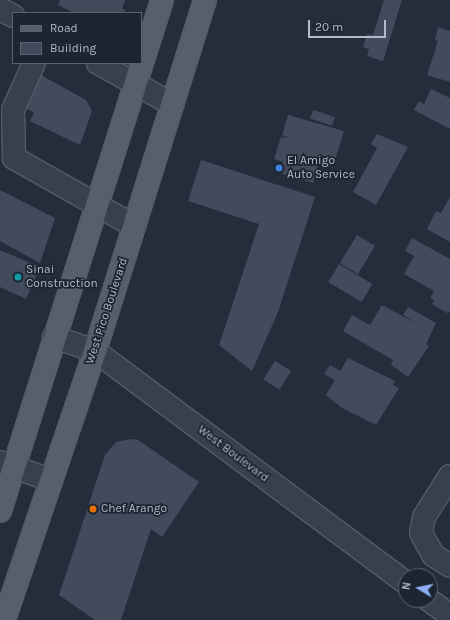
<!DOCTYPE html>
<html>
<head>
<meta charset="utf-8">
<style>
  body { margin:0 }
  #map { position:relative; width:450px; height:620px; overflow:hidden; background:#252d3c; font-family:Karla,sans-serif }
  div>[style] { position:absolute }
  .building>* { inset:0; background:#414b5b; transform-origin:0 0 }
  .roads { filter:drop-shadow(1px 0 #535b68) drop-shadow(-1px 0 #535b68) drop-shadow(0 1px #535b68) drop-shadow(0 -1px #535b68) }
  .minor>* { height:22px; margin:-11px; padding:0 11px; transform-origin:11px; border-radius:11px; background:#38404d }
  .major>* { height:22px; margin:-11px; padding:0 11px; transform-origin:11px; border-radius:11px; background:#565f6d }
  .dots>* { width:11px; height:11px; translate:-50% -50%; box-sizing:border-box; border:2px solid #1d2532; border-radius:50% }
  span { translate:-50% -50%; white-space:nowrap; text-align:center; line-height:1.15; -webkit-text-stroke:3.5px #1d2532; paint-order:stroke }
  .poi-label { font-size:12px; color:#b4bbc8 }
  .left { translate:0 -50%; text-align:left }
  .street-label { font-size:12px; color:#b4bbc8 }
  .legend { position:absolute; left:12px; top:12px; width:130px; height:52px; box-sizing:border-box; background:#1d2532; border:1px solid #59616e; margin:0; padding:5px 7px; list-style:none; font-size:12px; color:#b4bbc8 }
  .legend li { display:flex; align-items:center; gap:8px; height:20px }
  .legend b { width:20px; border:1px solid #59616e }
  .north { position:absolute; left:398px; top:568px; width:40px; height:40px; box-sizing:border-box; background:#1d2532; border:1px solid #59616e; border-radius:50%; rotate:280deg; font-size:11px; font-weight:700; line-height:16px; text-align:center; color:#b4bbc8 }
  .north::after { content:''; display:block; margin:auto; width:14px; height:18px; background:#8daff4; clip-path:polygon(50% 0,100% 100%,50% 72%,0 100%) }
  .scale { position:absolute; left:308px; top:20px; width:78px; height:18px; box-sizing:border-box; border:2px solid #b4bbc8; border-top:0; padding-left:5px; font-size:12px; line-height:14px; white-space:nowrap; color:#b4bbc8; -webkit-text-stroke:3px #1d2532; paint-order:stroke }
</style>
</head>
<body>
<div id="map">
  <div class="building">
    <i style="clip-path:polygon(60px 0,125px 0,122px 9px,125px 9px,124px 13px,74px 13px,58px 5px)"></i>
    <i style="clip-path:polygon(384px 0,402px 0,383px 61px,367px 56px,369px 49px,363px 47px,367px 34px,373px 35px)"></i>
    <i style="clip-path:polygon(438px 27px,450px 31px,450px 82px,427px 75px,438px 41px,435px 40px)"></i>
    <i style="clip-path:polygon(41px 75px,86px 100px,92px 111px,80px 145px,30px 121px,34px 113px,24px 107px)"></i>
    <i style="clip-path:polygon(431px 89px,450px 98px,450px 129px,414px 110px,419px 101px,424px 104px)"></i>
    <i style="left:313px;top:110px;width:23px;height:9px;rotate:18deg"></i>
    <i style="clip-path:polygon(288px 115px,344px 131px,335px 160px,321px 155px,313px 183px,280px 173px,283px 162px,274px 159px,281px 137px,291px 138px,282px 135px)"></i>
    <i style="clip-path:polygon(377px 134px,408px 147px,376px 205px,353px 192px,377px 148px,371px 144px)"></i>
    <i style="clip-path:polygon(201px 160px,315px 197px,278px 312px,252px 371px,219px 345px,259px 224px,188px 201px)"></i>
    <i style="clip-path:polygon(0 190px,55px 218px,40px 263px,0 241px)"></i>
    <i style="clip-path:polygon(450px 197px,450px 242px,427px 229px,436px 211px,441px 213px)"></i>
    <i style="left:357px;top:235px;width:21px;height:33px;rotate:31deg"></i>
    <i style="clip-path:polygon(412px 238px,450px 259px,450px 311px,447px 313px,432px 304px,434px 300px,430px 298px,434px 291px,404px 274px,414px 256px,405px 251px)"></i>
    <i style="clip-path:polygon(0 250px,40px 267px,26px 299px,0 287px)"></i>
    <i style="left:339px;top:264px;width:39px;height:21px;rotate:31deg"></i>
    <i style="clip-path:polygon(382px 305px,415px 323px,403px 315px,408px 307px,436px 323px,426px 344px,429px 346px,408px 377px,391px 365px,393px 360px,343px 331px,352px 315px,370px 325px)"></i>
    <i style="clip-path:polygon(348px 358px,395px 381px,393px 385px,399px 388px,376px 425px,342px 408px,326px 395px,335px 380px,324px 374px,330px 365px,340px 371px)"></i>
    <i style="left:275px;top:361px;width:19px;height:22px;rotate:32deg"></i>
    <i style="clip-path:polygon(130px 439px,138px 440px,199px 482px,162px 537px,151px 529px,121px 620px,95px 620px,59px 595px,105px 455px,116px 442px)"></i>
  </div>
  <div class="roads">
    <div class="minor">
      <i style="left:0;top:9px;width:15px;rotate:28deg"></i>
      <i style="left:34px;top:63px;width:51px;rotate:114.1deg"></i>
      <i style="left:13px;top:110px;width:48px;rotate:88.8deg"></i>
      <i style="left:14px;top:158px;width:138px;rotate:29.5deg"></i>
      <i style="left:98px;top:63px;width:85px;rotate:29deg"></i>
      <i style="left:54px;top:337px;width:43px;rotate:18.9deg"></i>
      <i style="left:95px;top:351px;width:388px;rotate:36.7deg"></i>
      <i style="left:0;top:462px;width:53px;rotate:19.8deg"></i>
      <i style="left:450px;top:476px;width:49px;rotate:122.4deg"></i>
      <i style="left:424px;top:517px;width:16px;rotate:101deg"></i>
      <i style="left:421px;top:533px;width:25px;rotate:61deg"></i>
      <i style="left:433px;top:555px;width:20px;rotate:33deg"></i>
      <i style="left:429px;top:600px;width:26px;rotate:36deg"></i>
    </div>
    <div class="major">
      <i style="left:0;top:511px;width:536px;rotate:-72.41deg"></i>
      <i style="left:4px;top:620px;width:284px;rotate:-71.3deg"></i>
      <i style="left:95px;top:351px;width:368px;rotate:-72.6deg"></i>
    </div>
  </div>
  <div class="dots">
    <i style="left:279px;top:168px;background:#3f7fe0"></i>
    <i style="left:18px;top:277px;background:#0f9aa8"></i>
    <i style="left:93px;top:509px;background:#e8710a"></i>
  </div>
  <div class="poi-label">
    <span class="left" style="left:287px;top:168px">El Amigo<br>Auto Service</span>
    <span class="left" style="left:26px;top:277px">Sinai<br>Construction</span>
    <span class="left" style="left:101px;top:509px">Chef Arango</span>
  </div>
  <div class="street-label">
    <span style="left:107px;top:311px;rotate:-72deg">West Pico Boulevard</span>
    <span style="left:233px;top:454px;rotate:37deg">West Boulevard</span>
  </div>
  <ul class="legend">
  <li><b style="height:5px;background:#565f6d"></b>Road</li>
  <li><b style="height:11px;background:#414b5b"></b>Building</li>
  </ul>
  <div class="north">N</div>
  <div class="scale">20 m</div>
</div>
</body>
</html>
